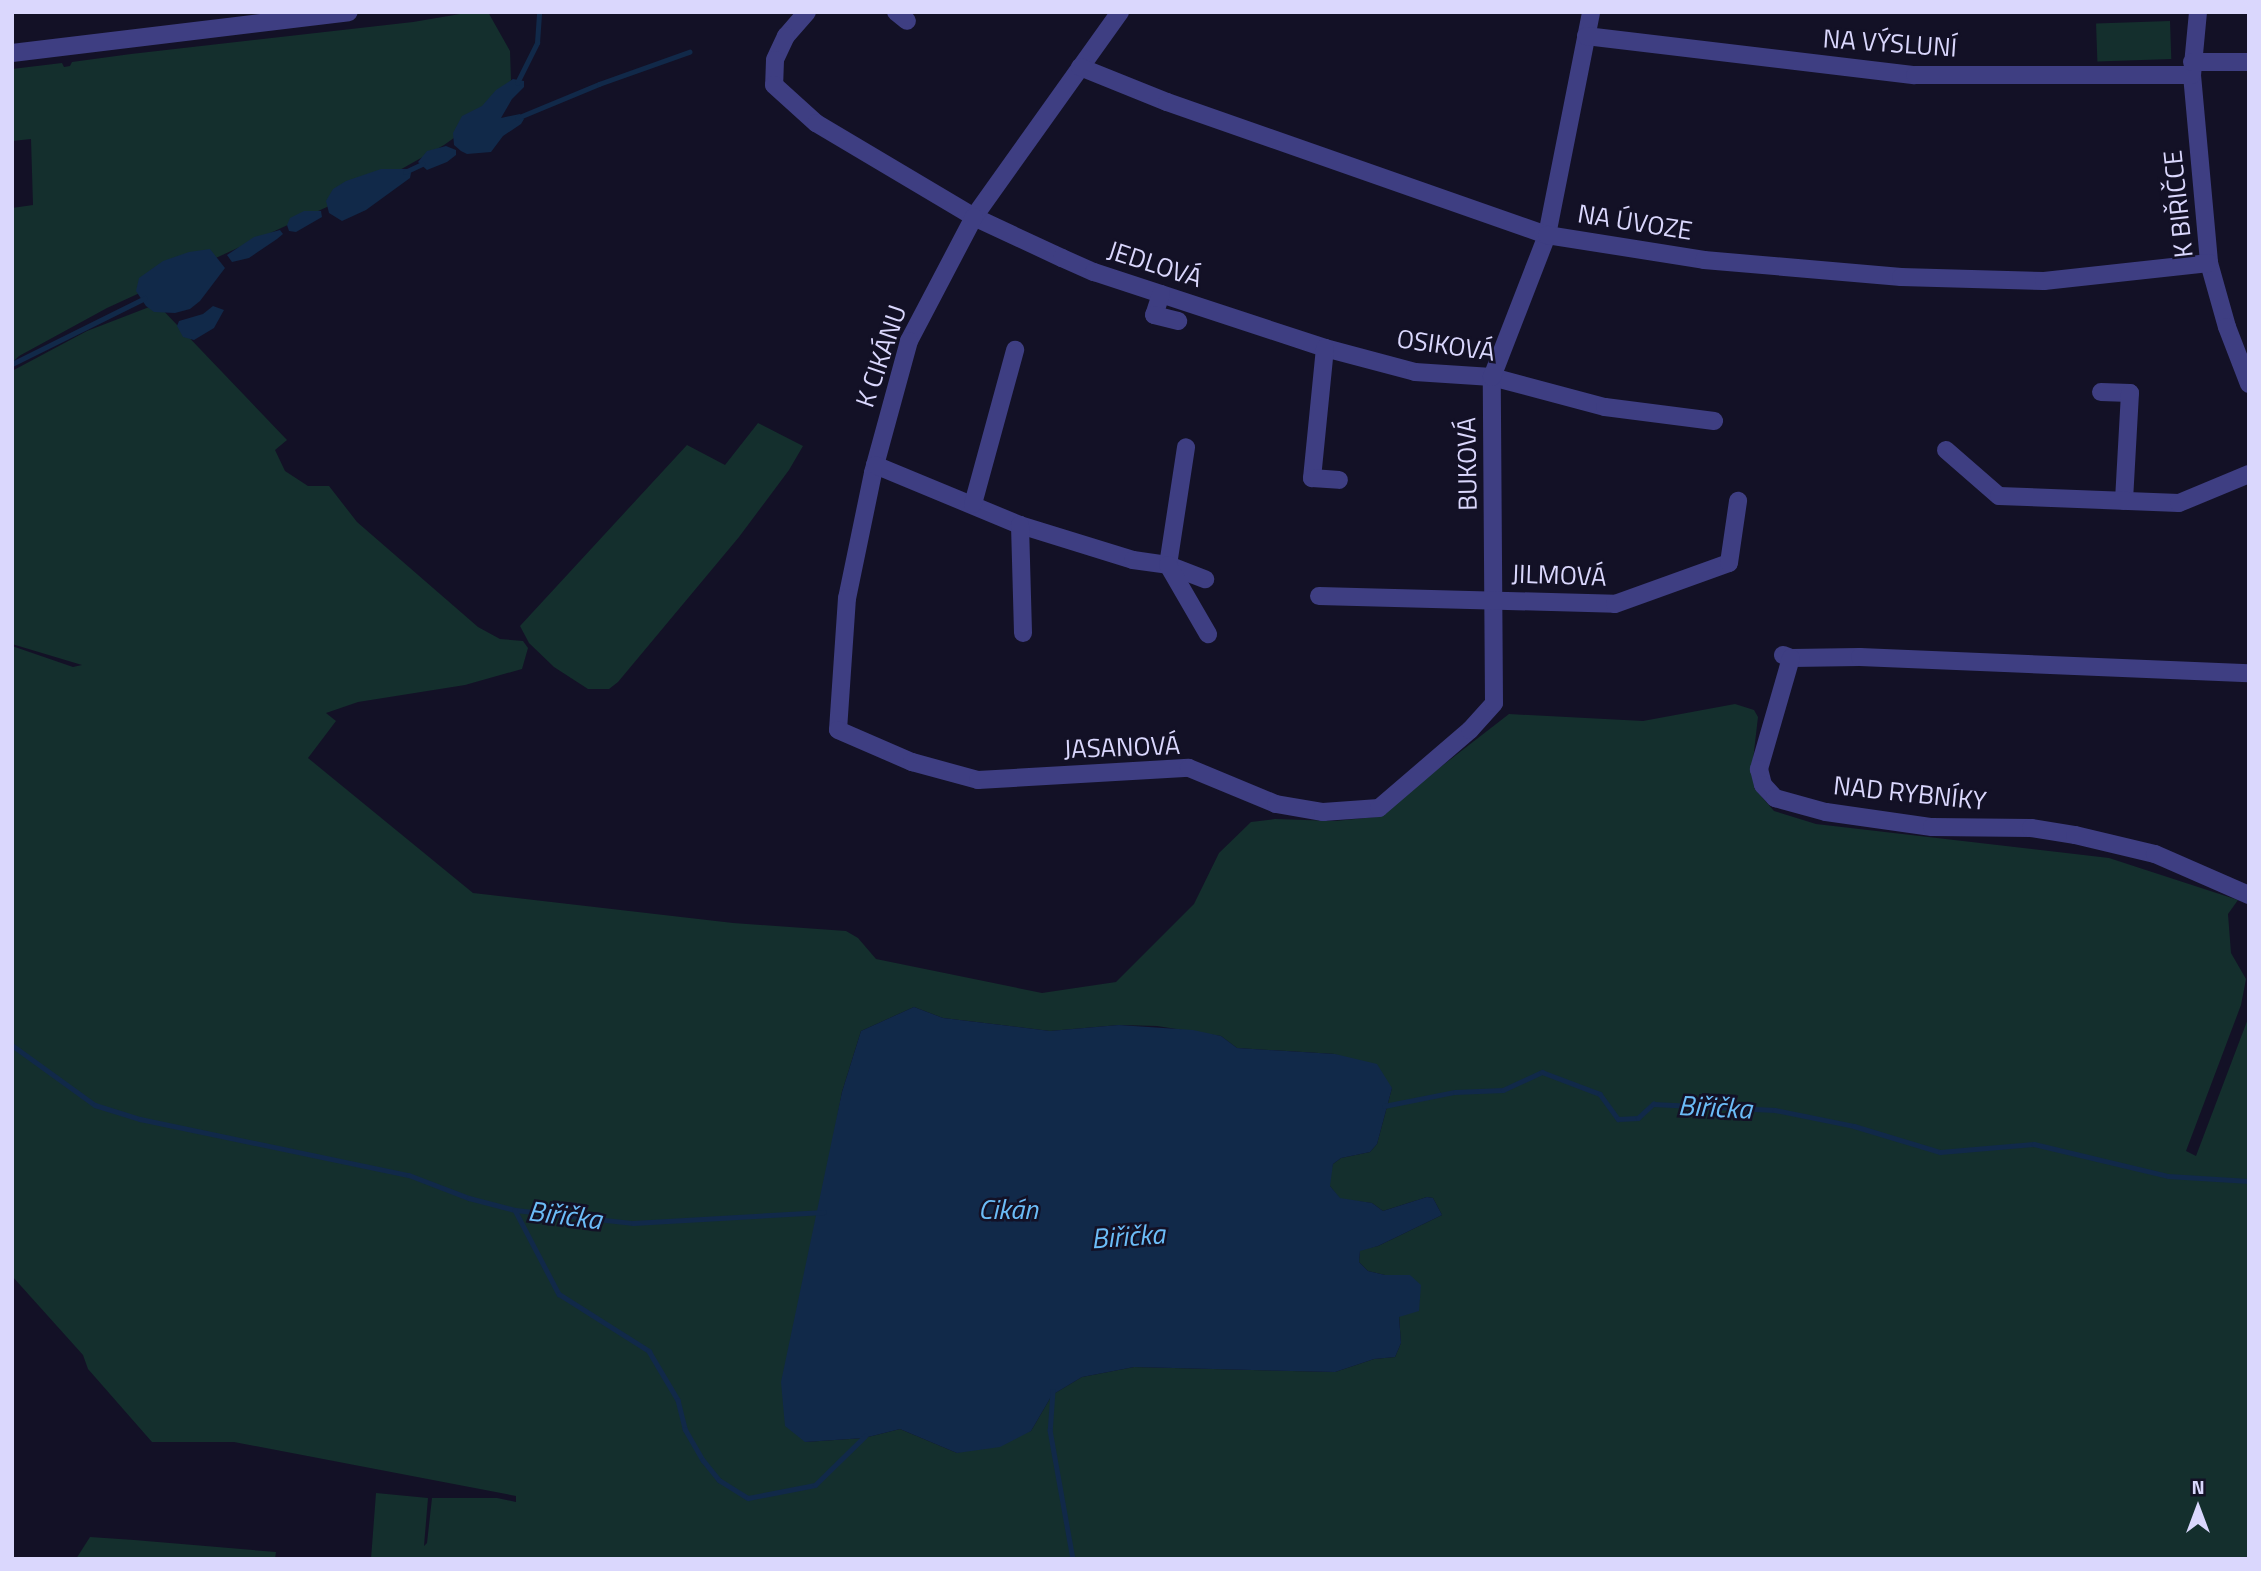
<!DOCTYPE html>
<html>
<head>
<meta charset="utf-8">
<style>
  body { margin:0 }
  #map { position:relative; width:2261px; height:1571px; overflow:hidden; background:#131126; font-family:"Titillium Web",sans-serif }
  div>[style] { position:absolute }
  .green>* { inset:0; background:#142f2d; transform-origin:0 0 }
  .water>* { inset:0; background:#112949 }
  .stream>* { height:4.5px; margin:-2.25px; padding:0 2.25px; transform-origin:2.25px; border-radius:2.25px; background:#112949 }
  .minor>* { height:18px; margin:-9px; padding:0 9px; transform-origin:9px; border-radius:9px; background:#3e3e82 }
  span { translate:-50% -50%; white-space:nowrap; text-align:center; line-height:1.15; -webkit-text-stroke:5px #131126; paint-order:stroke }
  .street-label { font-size:26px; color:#dad7fd }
  .water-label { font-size:28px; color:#6bbcf7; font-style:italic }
  .frame { position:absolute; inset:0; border:14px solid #dad7fd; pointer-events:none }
  .north { position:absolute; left:2163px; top:1473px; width:70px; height:70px; -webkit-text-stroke:5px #131126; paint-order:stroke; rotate:0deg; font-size:19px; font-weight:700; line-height:28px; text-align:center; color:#dad7fd }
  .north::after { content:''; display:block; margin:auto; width:24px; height:32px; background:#dad7fd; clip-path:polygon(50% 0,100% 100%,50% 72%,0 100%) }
</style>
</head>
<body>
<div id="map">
  <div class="green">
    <i style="clip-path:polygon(472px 12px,488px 12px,510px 51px,511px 80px,485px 116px,444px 145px,366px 189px,107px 308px,19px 356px,12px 363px,12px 208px,33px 205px,31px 139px,12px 141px,12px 69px,62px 63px,64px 67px,70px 66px,72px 62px,131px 54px,413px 22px)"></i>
    <i style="left:2170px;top:21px;width:38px;height:74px;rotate:88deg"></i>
    <i style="clip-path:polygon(evenodd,157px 304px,287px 440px,275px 450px,285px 471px,308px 486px,329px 486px,357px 522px,478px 627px,500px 639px,523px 641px,528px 648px,522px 669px,465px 685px,358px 702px,326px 713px,336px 721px,308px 758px,473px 893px,733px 923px,846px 931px,858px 938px,876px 959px,1042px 993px,1116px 982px,1194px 904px,1219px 853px,1251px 822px,1275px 819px,1335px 821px,1376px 817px,1509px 714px,1643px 721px,1735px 704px,1754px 710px,1758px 717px,1753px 760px,1754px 788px,1774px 811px,1816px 824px,2109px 858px,2238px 900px,2228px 914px,2231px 953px,2246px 979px,2241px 1005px,2186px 1151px,2196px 1156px,2249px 1016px,2249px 1559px,371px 1559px,376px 1493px,428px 1498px,424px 1546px,427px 1543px,432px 1498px,497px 1498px,516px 1502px,516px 1496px,234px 1442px,152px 1442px,88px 1369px,83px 1355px,12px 1276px,12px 646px,73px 667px,82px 665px,12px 644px,12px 371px,87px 331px,157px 304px,914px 1007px,943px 1018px,1050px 1031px,1119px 1025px,1157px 1026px,1221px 1036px,1237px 1048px,1335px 1054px,1392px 1088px,1377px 1144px,1370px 1152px,1341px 1158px,1333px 1164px,1330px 1174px,1330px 1186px,1340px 1199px,1372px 1203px,1383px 1211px,1427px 1197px,1433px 1198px,1442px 1215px,1378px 1246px,1360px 1250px,1359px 1262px,1368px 1271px,1385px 1275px,1409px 1275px,1399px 1316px,1401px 1343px,1395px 1357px,1374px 1359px,1335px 1372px,1134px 1367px,1082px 1377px,1052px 1395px,1031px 1431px,957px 1453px,900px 1429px,864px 1438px,805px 1442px,819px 1212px,842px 1092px,861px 1031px,914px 1007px)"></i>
    <i style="clip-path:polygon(758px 423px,803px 446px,789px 470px,739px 537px,618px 682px,609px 689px,588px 689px,554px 667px,529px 643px,520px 626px,687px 445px,725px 465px)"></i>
    <i style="clip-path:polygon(90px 1537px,134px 1540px,276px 1552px,275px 1559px,76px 1559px)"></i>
  </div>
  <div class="water">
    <i style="clip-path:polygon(513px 79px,524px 81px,524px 87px,512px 99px,501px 118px,520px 114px,524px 119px,521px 124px,503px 136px,491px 152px,467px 154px,461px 151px,454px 145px,453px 133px,462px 116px,482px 106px,496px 90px)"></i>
    <i style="clip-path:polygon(446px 146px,456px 150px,456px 155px,447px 162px,427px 170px,418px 162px,427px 151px)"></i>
    <i style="clip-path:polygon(381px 169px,410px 169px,411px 173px,410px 178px,366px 210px,342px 221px,329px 213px,326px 201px,333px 189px,346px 181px)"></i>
    <i style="clip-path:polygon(304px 211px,321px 211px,322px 217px,296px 232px,289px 231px,287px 225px,290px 218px)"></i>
    <i style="clip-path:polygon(280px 230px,283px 234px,277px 239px,249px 258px,232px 262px,227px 255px,254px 237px)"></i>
    <i style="clip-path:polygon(210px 249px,225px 268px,200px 301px,190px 309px,175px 313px,154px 312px,146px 306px,136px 291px,139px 278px,163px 261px,189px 252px)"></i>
    <i style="clip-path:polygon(213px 306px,224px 310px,214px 328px,194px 340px,183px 337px,177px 326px,179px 321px,203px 314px)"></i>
    <i style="clip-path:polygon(914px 1007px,943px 1018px,1050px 1031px,1119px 1025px,1193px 1030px,1221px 1036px,1237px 1048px,1335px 1054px,1377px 1064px,1392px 1088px,1377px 1144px,1370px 1152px,1341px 1158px,1333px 1164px,1330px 1186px,1340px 1198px,1372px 1203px,1383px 1211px,1427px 1197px,1433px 1198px,1442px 1215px,1378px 1246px,1360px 1251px,1359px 1262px,1368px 1271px,1385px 1275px,1410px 1275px,1421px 1285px,1419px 1311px,1399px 1317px,1401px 1343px,1395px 1357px,1374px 1359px,1335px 1372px,1134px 1367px,1082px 1377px,1052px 1395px,1031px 1431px,1000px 1447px,957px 1453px,900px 1429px,864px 1438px,805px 1442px,785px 1426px,781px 1382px,842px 1092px,861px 1031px)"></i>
  </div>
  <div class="stream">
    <i style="left:517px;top:83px;width:45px;rotate:-63.4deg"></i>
    <i style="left:537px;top:43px;width:31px;rotate:-86deg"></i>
    <i style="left:517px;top:118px;width:89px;rotate:-22.5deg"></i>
    <i style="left:599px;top:84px;width:96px;rotate:-19.6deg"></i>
    <i style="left:405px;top:172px;width:19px;rotate:-25deg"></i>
    <i style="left:12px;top:364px;width:148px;rotate:-26.4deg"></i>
    <i style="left:12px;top:1045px;width:102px;rotate:35.9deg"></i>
    <i style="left:95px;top:1105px;width:47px;rotate:17.3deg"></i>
    <i style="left:140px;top:1119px;width:275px;rotate:11.8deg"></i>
    <i style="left:409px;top:1175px;width:64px;rotate:21deg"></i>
    <i style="left:469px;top:1198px;width:48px;rotate:14.6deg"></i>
    <i style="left:515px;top:1210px;width:119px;rotate:6.3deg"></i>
    <i style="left:633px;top:1223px;width:191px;rotate:-3.3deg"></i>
    <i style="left:1384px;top:1106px;width:72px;rotate:-11.2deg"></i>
    <i style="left:1455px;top:1092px;width:48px;rotate:-2.4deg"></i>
    <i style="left:1503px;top:1090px;width:43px;rotate:-24.8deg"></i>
    <i style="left:1542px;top:1072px;width:62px;rotate:20.8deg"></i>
    <i style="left:1600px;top:1094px;width:31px;rotate:54deg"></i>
    <i style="left:1618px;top:1119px;width:20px;rotate:-3deg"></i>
    <i style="left:1638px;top:1118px;width:21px;rotate:-43deg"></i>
    <i style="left:1653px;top:1104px;width:122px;rotate:2.8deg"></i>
    <i style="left:1775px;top:1110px;width:81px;rotate:11.4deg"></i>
    <i style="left:1854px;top:1126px;width:90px;rotate:16.8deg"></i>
    <i style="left:1940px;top:1152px;width:94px;rotate:-4.9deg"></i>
    <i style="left:2034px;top:1144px;width:138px;rotate:13.4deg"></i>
    <i style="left:2168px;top:1176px;width:81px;rotate:3.5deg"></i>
    <i style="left:515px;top:1210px;width:95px;rotate:62.4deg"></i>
    <i style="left:559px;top:1294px;width:107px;rotate:32.3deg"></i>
    <i style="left:649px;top:1351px;width:57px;rotate:59.4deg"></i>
    <i style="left:678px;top:1400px;width:30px;rotate:76deg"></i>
    <i style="left:685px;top:1429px;width:36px;rotate:60deg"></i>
    <i style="left:703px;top:1460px;width:26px;rotate:51deg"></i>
    <i style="left:719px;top:1480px;width:34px;rotate:32deg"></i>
    <i style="left:748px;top:1498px;width:68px;rotate:-11deg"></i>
    <i style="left:815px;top:1485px;width:70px;rotate:-44.4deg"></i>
    <i style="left:1053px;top:1391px;width:39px;rotate:94deg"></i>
    <i style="left:1050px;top:1430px;width:131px;rotate:79.9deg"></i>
  </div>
  <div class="minor">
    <i style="left:807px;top:12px;width:32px;rotate:131deg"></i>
    <i style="left:786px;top:36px;width:26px;rotate:115deg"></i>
    <i style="left:775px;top:60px;width:25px;rotate:92deg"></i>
    <i style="left:774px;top:85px;width:57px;rotate:42.1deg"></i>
    <i style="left:816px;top:123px;width:184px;rotate:30.7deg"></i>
    <i style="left:974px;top:217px;width:97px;rotate:25deg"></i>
    <i style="left:1062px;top:258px;width:35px;rotate:24deg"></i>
    <i style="left:1094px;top:272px;width:243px;rotate:18.2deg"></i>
    <i style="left:1325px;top:348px;width:93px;rotate:14.9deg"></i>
    <i style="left:1415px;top:372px;width:77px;rotate:3.7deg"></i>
    <i style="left:1492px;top:377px;width:117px;rotate:14.9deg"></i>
    <i style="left:1605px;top:407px;width:110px;rotate:7.3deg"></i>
    <i style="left:896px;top:12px;width:14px;rotate:39deg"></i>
    <i style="left:1120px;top:12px;width:252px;rotate:125.5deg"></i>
    <i style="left:974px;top:217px;width:140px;rotate:117.7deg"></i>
    <i style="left:909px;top:341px;width:137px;rotate:105.3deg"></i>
    <i style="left:873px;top:473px;width:128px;rotate:101.7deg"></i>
    <i style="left:847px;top:598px;width:132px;rotate:93.9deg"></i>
    <i style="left:838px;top:730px;width:81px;rotate:23.4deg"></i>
    <i style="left:912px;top:762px;width:68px;rotate:15.3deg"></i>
    <i style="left:978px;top:780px;width:211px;rotate:-3.3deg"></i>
    <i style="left:1189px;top:768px;width:94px;rotate:22.5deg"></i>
    <i style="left:1276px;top:804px;width:48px;rotate:9.7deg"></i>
    <i style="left:1323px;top:812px;width:56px;rotate:-4.1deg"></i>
    <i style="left:1379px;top:808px;width:120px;rotate:-40.6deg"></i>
    <i style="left:1470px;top:730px;width:36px;rotate:-48deg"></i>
    <i style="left:1494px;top:703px;width:326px;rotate:-90.4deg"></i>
    <i style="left:1492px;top:377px;width:152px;rotate:-68.8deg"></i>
    <i style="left:1547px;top:235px;width:227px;rotate:-78.8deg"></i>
    <i style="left:2198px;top:12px;width:63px;rotate:95.4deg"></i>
    <i style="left:2192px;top:75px;width:189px;rotate:84.8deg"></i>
    <i style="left:2209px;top:263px;width:66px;rotate:74.3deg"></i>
    <i style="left:2227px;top:327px;width:61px;rotate:68.9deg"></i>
    <i style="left:1586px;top:36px;width:331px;rotate:6.8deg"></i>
    <i style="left:1915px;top:75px;width:277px"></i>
    <i style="left:12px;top:53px;width:339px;rotate:-6.9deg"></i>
    <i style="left:2192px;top:62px;width:57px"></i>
    <i style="left:1080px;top:67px;width:94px;rotate:21.9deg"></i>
    <i style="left:1167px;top:102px;width:403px;rotate:19.3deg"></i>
    <i style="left:1547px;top:235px;width:159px;rotate:9deg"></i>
    <i style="left:1704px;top:260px;width:198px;rotate:4.9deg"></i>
    <i style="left:1901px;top:277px;width:143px;rotate:1.6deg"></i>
    <i style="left:2044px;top:281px;width:166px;rotate:-6.2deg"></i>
    <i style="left:1161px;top:294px;width:22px;rotate:108deg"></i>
    <i style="left:1154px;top:315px;width:25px;rotate:14deg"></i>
    <i style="left:1325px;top:348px;width:131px;rotate:95.7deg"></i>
    <i style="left:1312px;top:478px;width:27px;rotate:4deg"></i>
    <i style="left:2101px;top:392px;width:29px;rotate:2deg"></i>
    <i style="left:2130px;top:393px;width:108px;rotate:93.2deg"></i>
    <i style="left:1946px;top:450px;width:70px;rotate:41deg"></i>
    <i style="left:1999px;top:496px;width:180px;rotate:2.2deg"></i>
    <i style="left:2179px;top:503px;width:76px;rotate:-22.5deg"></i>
    <i style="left:875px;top:465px;width:157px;rotate:22.5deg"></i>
    <i style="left:1020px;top:525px;width:118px;rotate:17.2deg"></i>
    <i style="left:1133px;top:560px;width:35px;rotate:8deg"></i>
    <i style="left:1168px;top:565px;width:40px;rotate:21deg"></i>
    <i style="left:973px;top:504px;width:160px;rotate:-74.7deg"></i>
    <i style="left:1020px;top:525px;width:108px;rotate:88.4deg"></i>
    <i style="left:1168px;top:565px;width:119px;rotate:-81.3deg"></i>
    <i style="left:1168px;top:565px;width:80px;rotate:59.9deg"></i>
    <i style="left:1319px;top:596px;width:296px;rotate:1.5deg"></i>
    <i style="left:1615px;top:604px;width:121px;rotate:-19.8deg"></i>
    <i style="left:1729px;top:563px;width:63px;rotate:-81.7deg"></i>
    <i style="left:1783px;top:655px;width:9px;rotate:21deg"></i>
    <i style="left:1791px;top:658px;width:69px;rotate:-0.8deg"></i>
    <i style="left:1860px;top:657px;width:389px;rotate:2.4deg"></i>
    <i style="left:1791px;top:658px;width:116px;rotate:106.1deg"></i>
    <i style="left:1759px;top:769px;width:16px;rotate:76deg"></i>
    <i style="left:1763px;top:785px;width:18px;rotate:47deg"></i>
    <i style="left:1775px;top:798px;width:53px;rotate:15.4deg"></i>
    <i style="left:1826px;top:812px;width:107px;rotate:8.1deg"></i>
    <i style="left:1932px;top:827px;width:99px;rotate:0.6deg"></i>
    <i style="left:2031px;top:828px;width:45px;rotate:9deg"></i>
    <i style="left:2075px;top:835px;width:82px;rotate:13.4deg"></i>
    <i style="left:2155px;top:854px;width:103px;rotate:23.6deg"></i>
  </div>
  <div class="street-label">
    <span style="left:1890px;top:43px;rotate:4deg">NA VÝSLUNÍ</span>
    <span style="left:2178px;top:204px;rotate:-96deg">K BIŘIČCE</span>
    <span style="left:1635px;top:222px;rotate:9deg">NA ÚVOZE</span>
    <span style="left:1155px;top:264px;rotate:18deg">JEDLOVÁ</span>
    <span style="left:1446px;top:345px;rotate:8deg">OSIKOVÁ</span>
    <span style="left:881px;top:356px;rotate:-71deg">K CIKÁNU</span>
    <span style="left:1467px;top:464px;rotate:-91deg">BUKOVÁ</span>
    <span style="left:1559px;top:575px;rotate:2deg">JILMOVÁ</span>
    <span style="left:1122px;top:747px;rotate:-2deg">JASANOVÁ</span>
    <span style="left:1910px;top:793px;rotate:6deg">NAD RYBNÍKY</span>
  </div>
  <div class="water-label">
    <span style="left:1715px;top:1107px;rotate:3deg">Biřička</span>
    <span style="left:1008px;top:1209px">Cikán</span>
    <span style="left:565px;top:1215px;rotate:7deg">Biřička</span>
    <span style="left:1128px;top:1236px;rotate:-4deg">Biřička</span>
  </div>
  <div class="frame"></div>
  <div class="north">N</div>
</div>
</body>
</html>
